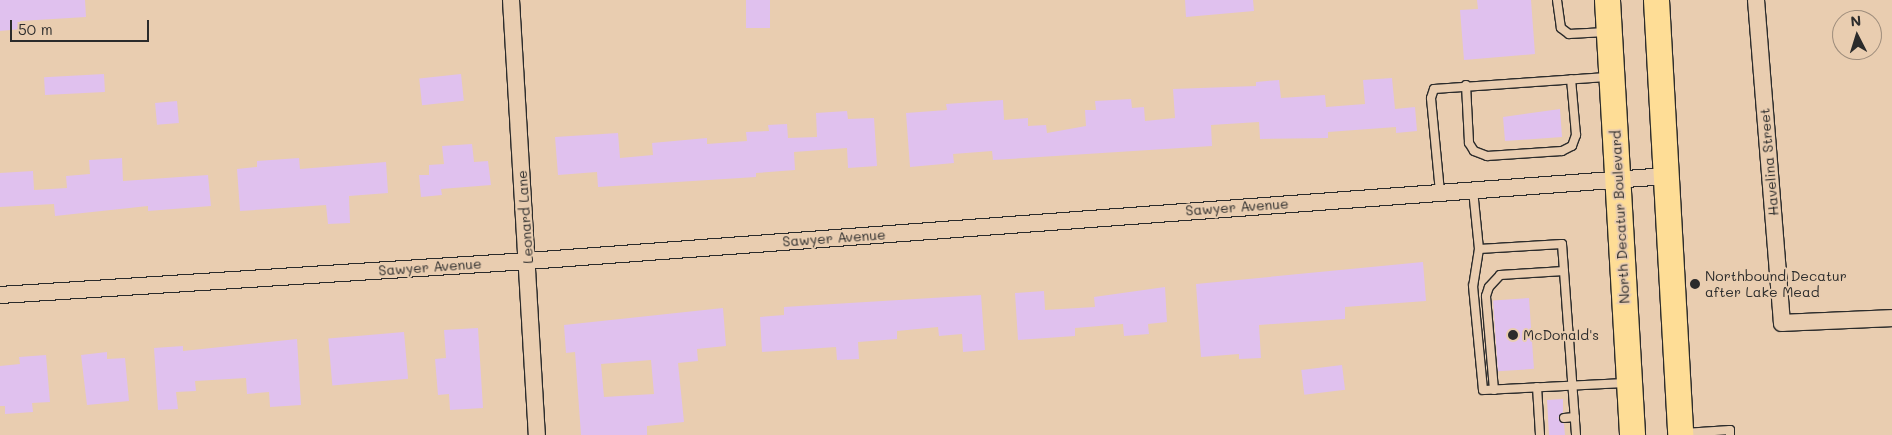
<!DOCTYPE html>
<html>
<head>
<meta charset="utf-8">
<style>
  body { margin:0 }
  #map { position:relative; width:1892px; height:435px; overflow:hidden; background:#e9cdb0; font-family:Mali,sans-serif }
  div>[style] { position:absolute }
  .building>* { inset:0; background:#e0c1ee; transform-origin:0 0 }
  .roads { filter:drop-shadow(1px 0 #2b2b2b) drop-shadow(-1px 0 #2b2b2b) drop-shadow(0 1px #2b2b2b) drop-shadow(0 -1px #2b2b2b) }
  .service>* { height:8px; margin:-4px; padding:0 4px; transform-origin:4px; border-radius:4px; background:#e9cdb0 }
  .minor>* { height:16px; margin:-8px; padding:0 8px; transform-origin:8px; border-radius:8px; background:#e9cdb0 }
  .primary>* { height:25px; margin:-12.5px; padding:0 12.5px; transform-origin:12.5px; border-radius:12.5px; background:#fedd96 }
  .dots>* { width:14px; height:14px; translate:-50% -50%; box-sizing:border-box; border:2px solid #e9cdb0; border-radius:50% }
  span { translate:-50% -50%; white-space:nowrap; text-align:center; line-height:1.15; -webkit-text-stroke:4px #e9cdb0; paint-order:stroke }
  .street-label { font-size:14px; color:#2b2b2b }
  .poi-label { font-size:14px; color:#2b2b2b }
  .left { translate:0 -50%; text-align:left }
  .north { position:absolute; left:1832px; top:10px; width:50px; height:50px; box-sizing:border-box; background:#e9cdb0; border:1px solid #9d8c7b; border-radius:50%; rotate:355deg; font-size:14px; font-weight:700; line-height:20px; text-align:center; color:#2b2b2b }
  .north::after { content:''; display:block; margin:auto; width:18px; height:22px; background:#2b2b2b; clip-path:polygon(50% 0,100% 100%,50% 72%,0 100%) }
  .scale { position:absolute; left:10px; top:20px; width:139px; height:22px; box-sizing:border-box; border:2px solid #2b2b2b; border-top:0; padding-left:6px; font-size:15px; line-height:18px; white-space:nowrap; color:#2b2b2b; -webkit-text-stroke:4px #e9cdb0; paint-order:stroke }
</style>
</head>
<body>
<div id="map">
  <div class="building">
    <i style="clip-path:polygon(0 0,85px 0,86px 17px,20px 21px,21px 29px,0 31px)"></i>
    <i style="left:746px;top:0;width:24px;height:28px"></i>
    <i style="clip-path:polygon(1185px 0,1253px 0,1254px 11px,1186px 17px)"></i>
    <i style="clip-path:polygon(1477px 0,1531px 0,1535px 54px,1464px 60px,1460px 10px,1478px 9px)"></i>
    <i style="left:104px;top:74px;width:18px;height:60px;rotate:87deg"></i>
    <i style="left:461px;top:74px;width:27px;height:42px;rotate:84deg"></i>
    <i style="clip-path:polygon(1392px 78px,1395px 109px,1415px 107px,1417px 131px,1396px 133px,1396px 127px,1328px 132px,1328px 138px,1260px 139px,1259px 122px,1211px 125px,1212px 146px,993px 160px,992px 151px,953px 154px,954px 163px,910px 167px,906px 113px,947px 110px,946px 104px,1003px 100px,1004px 120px,1028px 118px,1028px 126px,1046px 125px,1047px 133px,1086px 126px,1085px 110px,1096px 110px,1095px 101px,1131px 99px,1132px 108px,1144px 107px,1145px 121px,1175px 118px,1173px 89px,1256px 86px,1256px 82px,1279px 80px,1281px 98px,1325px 95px,1326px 107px,1365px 104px,1363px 80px)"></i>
    <i style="left:177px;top:101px;width:22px;height:22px;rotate:85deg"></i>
    <i style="clip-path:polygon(1560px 109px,1562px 137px,1505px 141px,1503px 117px)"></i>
    <i style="clip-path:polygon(847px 111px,848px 119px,874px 118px,877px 166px,848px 168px,847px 148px,794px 152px,795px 170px,756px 173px,756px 177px,598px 187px,597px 172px,558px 175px,555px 137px,618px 133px,620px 158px,653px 155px,652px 143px,707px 138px,707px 144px,747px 141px,746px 132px,769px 131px,768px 125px,787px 124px,788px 138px,817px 137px,816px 113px)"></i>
    <i style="clip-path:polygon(472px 144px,474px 162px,488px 161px,491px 185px,441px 189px,442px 195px,421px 197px,419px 175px,429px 175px,429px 165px,444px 164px,442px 146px)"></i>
    <i style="clip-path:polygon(122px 158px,123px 181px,208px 175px,211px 206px,148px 211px,148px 206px,55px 216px,54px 204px,0 207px,0 173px,33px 171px,34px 190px,67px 188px,66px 176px,90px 174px,89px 160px)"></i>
    <i style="clip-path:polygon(299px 158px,300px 169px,386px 162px,388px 193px,349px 196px,350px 223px,328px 224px,326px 205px,240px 211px,237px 169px,257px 167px,257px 161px)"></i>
    <i style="clip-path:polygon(1423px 262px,1426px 301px,1345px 307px,1345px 319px,1259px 325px,1261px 358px,1239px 359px,1239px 354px,1201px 357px,1196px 284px)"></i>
    <i style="clip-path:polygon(1165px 287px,1167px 322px,1148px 324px,1149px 334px,1124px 336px,1123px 324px,1075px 328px,1075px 336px,1018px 340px,1015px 293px,1044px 291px,1045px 310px,1095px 307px,1094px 297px)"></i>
    <i style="clip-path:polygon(981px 295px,985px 350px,963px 352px,962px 334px,939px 336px,938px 327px,897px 331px,897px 339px,858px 342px,859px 359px,837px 360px,836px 347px,762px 352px,760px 317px,784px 315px,784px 307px)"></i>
    <i style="left:1529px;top:298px;width:71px;height:36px;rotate:86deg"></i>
    <i style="clip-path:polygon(evenodd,723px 308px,726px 346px,697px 349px,698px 361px,678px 363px,684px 422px,647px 426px,647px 435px,581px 435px,575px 352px,566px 353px,564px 325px,723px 308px,651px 360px,654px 394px,604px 397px,601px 364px,651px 360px)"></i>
    <i style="clip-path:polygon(478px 328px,483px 408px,450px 410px,449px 394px,438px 395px,435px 359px,446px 358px,444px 330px)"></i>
    <i style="left:404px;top:332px;width:47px;height:76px;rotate:85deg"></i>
    <i style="clip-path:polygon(297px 339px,301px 405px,270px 407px,269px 392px,247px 394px,246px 378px,195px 381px,196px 391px,176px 392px,178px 409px,158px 410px,154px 348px,183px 346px,183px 351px)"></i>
    <i style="clip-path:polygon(107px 352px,107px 359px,125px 358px,129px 401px,87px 405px,81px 355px)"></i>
    <i style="clip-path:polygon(46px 355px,50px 402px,32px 403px,33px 412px,5px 414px,5px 406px,0 406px,0 366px,20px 364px,19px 357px)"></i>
    <i style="left:1342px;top:365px;width:25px;height:41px;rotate:83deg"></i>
    <i style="clip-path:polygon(1563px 399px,1563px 412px,1558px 418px,1564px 424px,1565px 435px,1549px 435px,1547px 400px)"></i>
  </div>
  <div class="roads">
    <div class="service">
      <i style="left:1557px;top:0;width:28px;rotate:82deg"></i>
      <i style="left:1561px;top:28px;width:10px;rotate:37deg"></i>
      <i style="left:1569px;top:34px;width:37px;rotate:-3deg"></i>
      <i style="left:1466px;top:85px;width:58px;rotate:87deg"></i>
      <i style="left:1469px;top:143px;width:9px;rotate:58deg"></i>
      <i style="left:1474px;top:151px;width:14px;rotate:21deg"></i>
      <i style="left:1487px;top:156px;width:75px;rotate:-3.8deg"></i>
      <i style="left:1562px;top:151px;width:11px;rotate:-27deg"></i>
      <i style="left:1572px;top:146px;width:12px;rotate:-70deg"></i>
      <i style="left:1576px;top:135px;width:56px;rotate:-95.1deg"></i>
      <i style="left:1473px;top:190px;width:59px;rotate:84.2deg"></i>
      <i style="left:1479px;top:249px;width:37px;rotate:99deg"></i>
      <i style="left:1473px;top:286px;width:104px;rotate:84.5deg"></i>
      <i style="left:1483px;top:390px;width:143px;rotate:-2.8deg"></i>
      <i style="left:1440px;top:192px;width:94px;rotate:-95.5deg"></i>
      <i style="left:1431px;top:98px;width:9px;rotate:-72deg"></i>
      <i style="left:1434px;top:89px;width:173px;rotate:-4deg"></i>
      <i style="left:1479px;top:249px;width:83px;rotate:-3.4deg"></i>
      <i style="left:1562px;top:244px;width:192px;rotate:85.8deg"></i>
      <i style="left:1537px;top:387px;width:48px;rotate:86.4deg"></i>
      <i style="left:1494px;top:390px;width:94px;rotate:-94.9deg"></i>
      <i style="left:1486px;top:296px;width:9px;rotate:-72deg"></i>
      <i style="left:1489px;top:287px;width:16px;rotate:-47deg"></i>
      <i style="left:1500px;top:275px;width:64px;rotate:-3.6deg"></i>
      <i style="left:1564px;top:418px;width:11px;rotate:-5deg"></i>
      <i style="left:1684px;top:433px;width:46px;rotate:-3.7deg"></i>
      <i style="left:1730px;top:430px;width:5px;rotate:90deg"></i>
    </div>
    <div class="minor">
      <i style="left:511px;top:0;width:436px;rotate:86.6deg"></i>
      <i style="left:1756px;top:0;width:324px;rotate:85.4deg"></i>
      <i style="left:1782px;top:323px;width:110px;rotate:-2.6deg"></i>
      <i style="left:0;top:295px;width:529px;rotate:-3.68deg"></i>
      <i style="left:528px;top:261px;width:1142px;rotate:-4.27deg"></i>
    </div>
    <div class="primary">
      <i style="left:1607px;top:0;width:436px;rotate:86.7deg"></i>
      <i style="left:1656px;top:0;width:436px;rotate:86.8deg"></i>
    </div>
  </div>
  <div class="dots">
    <i style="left:1695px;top:284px;background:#2b2b2b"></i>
    <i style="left:1513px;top:335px;background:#2b2b2b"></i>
  </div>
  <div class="street-label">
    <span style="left:1769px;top:162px;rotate:-95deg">Havelina Street</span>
    <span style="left:1237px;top:207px;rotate:-4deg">Sawyer Avenue</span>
    <span style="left:525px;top:217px;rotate:-94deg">Leonard Lane</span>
    <span style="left:1620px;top:217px;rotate:-93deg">North Decatur Boulevard</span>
    <span style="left:834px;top:238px;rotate:-4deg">Sawyer Avenue</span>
    <span style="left:430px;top:267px;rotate:-4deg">Sawyer Avenue</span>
  </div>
  <div class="poi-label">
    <span class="left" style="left:1705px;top:284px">Northbound Decatur<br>after Lake Mead</span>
    <span class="left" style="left:1523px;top:335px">McDonald's</span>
  </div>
  <div class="north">N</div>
  <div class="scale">50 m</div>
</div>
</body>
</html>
